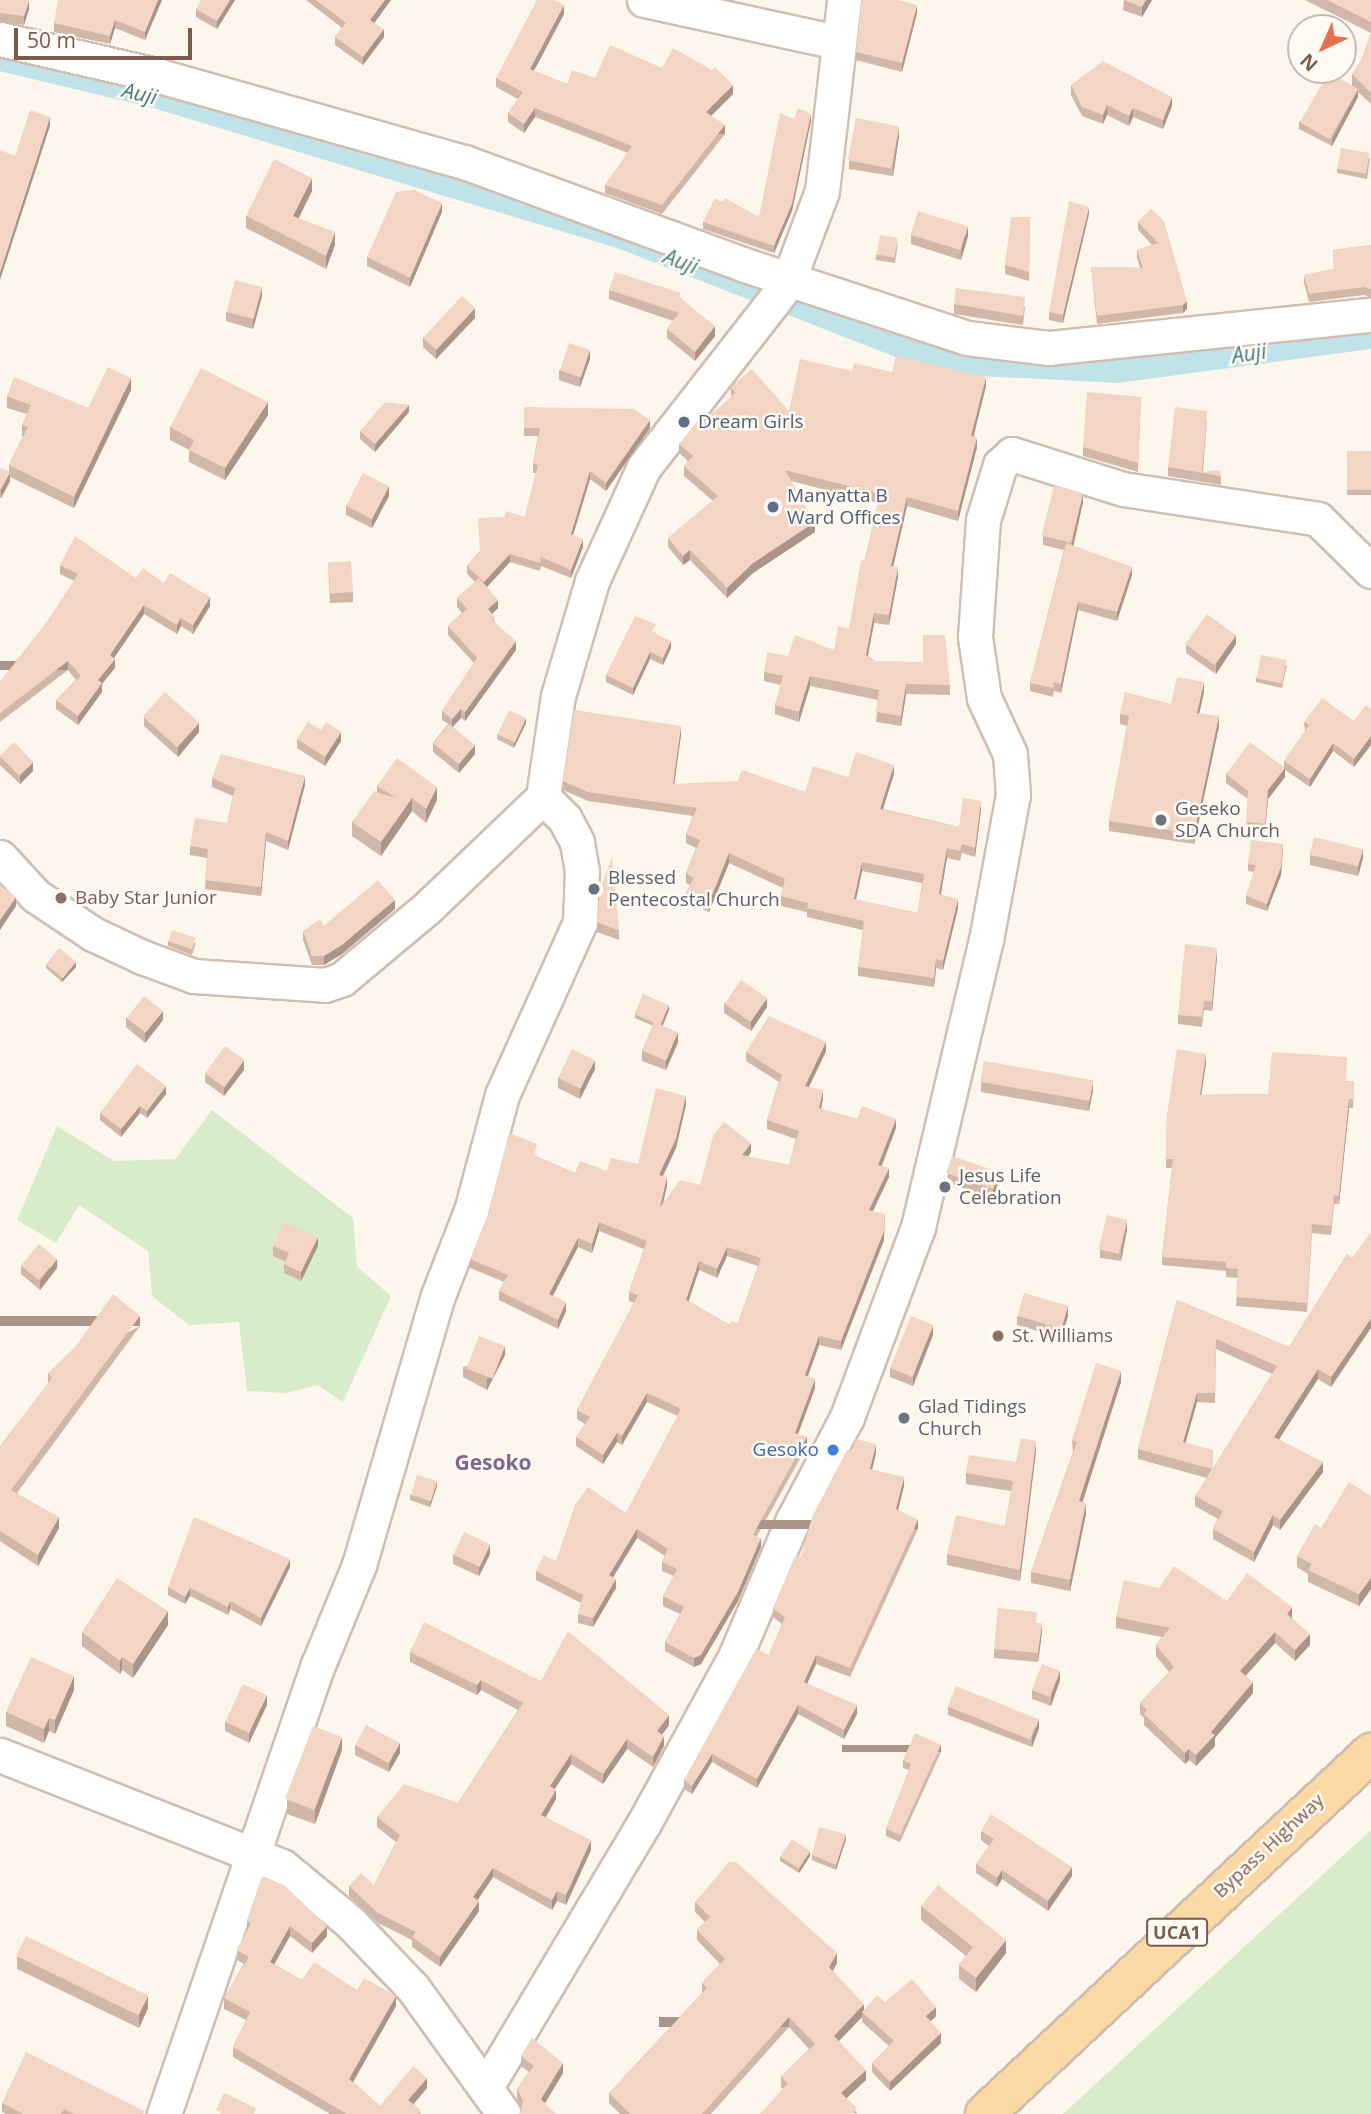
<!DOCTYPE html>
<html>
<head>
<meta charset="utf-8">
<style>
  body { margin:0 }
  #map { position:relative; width:1371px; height:2114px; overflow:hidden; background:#fdf6ec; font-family:"Open Sans",sans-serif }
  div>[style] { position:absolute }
  .green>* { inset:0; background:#d8ecc9 }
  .canal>* { height:24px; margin:-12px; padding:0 12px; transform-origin:12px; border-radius:12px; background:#bfe3e8 }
  .roads { filter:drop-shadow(2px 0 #d1beb0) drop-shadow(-2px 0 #d1beb0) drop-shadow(0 2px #d1beb0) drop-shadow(0 -2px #d1beb0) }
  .minor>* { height:33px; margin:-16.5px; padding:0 16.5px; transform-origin:16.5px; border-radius:16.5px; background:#fff }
  .major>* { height:38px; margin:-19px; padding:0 19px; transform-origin:19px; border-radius:19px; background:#fbd9a5 }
  .wall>* { inset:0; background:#d1b7a8; transform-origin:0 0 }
  .shaded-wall>* { inset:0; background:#aa9588; transform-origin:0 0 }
  .building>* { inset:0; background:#f3d5c3; transform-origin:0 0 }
  .dots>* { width:19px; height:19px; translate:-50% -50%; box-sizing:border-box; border:4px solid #fffaf3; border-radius:50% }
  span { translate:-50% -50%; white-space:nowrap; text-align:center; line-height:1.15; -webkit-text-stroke:5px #fffaf3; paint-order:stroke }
  .shield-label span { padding:2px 5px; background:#fffaf3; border:2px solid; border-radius:5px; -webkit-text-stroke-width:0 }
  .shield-label { font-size:18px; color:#7a5c4d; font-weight:700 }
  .service-label { font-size:19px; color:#4e5e75 }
  .left { translate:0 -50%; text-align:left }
  .worship-label { font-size:19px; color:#5b616d }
  .education-label { font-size:19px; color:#785e54 }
  .shop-label { font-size:19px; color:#366cbe }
  .right { translate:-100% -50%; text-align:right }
  .street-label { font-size:19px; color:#7a5c4d }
  .water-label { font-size:21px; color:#437c86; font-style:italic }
  .neighbourhood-label { font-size:21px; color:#846695; font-weight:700 }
  .north { position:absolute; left:1287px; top:14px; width:70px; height:70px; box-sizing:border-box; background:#fffaf3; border:2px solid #cabbb1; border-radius:50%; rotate:224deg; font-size:19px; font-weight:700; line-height:28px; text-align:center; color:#7a5c4d }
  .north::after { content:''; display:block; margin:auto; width:24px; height:32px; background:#e76f51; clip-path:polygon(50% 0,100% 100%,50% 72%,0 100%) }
  .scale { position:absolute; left:14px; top:28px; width:178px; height:32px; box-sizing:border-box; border:4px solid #7a5c4d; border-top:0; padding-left:9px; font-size:21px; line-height:24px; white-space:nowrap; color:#7a5c4d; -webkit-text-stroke:5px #fffaf3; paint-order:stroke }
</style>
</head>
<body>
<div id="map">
  <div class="green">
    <i style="clip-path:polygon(212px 1110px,353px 1218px,357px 1267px,391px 1296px,343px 1402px,318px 1385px,287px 1393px,247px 1391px,239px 1322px,189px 1325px,152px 1296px,148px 1251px,79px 1205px,56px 1243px,17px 1220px,57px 1126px,114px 1161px,175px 1159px)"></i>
    <i style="clip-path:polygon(1371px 1830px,1371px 2114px,1063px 2114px)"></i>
  </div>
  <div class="canal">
    <i style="left:0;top:59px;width:159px;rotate:13.4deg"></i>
    <i style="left:155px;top:96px;width:488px;rotate:16.8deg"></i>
    <i style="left:622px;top:237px;width:343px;rotate:21.4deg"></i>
    <i style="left:941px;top:362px;width:175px;rotate:2.9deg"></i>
    <i style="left:1116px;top:371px;width:257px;rotate:-7.6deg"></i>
  </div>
  <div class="roads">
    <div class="minor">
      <i style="left:644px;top:0;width:198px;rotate:12.3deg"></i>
      <i style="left:0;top:39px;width:164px;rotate:13deg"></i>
      <i style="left:160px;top:76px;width:316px;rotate:15.8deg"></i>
      <i style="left:464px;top:162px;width:296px;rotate:20.1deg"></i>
      <i style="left:742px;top:264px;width:237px;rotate:18.2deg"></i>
      <i style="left:967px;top:338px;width:83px;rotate:7deg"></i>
      <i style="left:1049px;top:348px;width:324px;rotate:-5.9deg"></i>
      <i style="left:0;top:857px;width:53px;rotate:47.3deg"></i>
      <i style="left:36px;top:896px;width:69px;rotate:33.7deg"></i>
      <i style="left:93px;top:934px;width:54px;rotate:25.1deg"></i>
      <i style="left:142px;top:957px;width:55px;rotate:20.1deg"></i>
      <i style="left:194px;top:976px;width:131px;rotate:3.9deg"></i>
      <i style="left:325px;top:985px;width:18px;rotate:-19deg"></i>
      <i style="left:342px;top:979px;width:111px;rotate:-39.9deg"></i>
      <i style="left:427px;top:908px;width:161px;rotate:-43.7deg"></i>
      <i style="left:0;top:1755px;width:303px;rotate:21.5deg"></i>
      <i style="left:282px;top:1866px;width:88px;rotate:39.5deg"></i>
      <i style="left:350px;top:1922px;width:91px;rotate:46.3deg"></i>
      <i style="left:413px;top:1988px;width:155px;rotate:54.2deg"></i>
      <i style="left:486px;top:2087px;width:308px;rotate:-59.1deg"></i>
      <i style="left:644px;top:1823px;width:189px;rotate:-61.3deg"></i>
      <i style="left:735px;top:1657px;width:149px;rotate:-67.1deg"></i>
      <i style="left:793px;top:1520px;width:116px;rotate:-62.3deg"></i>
      <i style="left:847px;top:1417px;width:203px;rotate:-69.5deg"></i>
      <i style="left:918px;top:1227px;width:295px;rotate:-76.7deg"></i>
      <i style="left:986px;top:940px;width:147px;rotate:-79.5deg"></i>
      <i style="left:1013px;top:795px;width:41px;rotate:-94.2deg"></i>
      <i style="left:1010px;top:754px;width:62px;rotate:-114.9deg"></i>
      <i style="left:984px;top:698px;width:62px;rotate:-98.4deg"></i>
      <i style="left:975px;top:637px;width:117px;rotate:-86.1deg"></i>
      <i style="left:983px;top:520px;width:58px;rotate:-72.8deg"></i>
      <i style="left:1000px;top:465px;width:16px;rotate:-43deg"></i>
      <i style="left:1012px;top:454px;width:116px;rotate:17.5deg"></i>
      <i style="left:1123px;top:489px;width:197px;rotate:8.7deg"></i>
      <i style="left:1318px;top:519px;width:74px;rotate:44.5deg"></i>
      <i style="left:164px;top:2114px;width:475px;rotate:-71.1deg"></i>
      <i style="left:318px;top:1665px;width:108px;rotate:-67.7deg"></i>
      <i style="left:359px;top:1565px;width:278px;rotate:-73.7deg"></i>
      <i style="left:437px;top:1298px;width:93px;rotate:-68.7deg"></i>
      <i style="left:471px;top:1211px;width:120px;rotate:-75deg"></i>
      <i style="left:502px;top:1095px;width:190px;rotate:-65.7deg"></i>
      <i style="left:580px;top:922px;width:51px;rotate:-87.8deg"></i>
      <i style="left:582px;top:871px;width:29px;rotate:-100deg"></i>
      <i style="left:577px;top:842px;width:26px;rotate:-118deg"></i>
      <i style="left:565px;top:819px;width:31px;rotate:-135deg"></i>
      <i style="left:543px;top:797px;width:102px;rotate:-81.6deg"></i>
      <i style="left:558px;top:696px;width:120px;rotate:-73.5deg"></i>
      <i style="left:592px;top:581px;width:125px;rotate:-65.5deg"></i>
      <i style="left:644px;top:467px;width:232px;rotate:-52deg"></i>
      <i style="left:787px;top:284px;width:99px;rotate:-69.4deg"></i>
      <i style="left:822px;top:191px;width:192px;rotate:-83.4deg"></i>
    </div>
    <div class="major">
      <i style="left:985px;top:2114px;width:529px;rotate:-43.08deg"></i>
    </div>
  </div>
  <div class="wall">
    <i style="clip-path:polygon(0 0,29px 9px,24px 25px,0 22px)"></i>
    <i style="clip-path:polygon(162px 0,145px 40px,115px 28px,110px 44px,54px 32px,54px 23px)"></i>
    <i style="clip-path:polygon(235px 0,217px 29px,196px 17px,196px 9px)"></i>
    <i style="clip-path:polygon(306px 0,391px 0,374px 23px,384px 37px,363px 65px,335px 45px,335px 37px,342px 28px)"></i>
    <i style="clip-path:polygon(1124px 0,1152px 0,1142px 17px,1123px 10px)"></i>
    <i style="clip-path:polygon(1305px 0,1371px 0,1371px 104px,1358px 92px,1358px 97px,1332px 146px,1299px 129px,1299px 122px,1352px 85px,1352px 74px,1361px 61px,1371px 33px)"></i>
    <i style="clip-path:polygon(917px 13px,902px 72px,856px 60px,856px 52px)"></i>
    <i style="clip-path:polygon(564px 14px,534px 71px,567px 84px,662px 68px,733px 94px,711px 116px,725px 134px,662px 214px,605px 193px,605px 185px,628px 153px,535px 117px,524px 133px,508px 122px,508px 113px,518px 99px,496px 87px,496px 78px)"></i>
    <i style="clip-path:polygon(1071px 85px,1172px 106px,1163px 129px,1133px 117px,1129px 126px,1107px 115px,1103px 124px,1082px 116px,1071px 95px)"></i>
    <i style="clip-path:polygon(794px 119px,811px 121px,792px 211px,774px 253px,703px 229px,703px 222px,759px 217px)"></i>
    <i style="clip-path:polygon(899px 136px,893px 176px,849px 169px,849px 160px)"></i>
    <i style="clip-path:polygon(1370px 158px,1367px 179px,1337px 173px,1337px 169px)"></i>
    <i style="clip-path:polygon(312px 191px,299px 218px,335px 245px,326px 269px,246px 228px,246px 216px)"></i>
    <i style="clip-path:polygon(1151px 209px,1187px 309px,1183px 313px,1097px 324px,1091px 267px,1140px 268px,1137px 258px,1137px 250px,1152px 245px,1138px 230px,1138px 222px)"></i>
    <i style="clip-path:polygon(442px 212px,410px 287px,367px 266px,367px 257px)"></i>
    <i style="clip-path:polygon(1089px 214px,1063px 323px,1049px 320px,1049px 312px)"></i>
    <i style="clip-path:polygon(1030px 217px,1029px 281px,1005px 274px,1005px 265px)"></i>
    <i style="clip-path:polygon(911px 235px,968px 236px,961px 260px,911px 244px)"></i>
    <i style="clip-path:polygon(898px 243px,895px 263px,876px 260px,876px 255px)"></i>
    <i style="clip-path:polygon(1371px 245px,1371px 298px,1364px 295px,1309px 302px,1304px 283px,1304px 275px,1334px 269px,1333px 250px)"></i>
    <i style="clip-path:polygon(609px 290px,681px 298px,715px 336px,695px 361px,667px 338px,667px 329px,673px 321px,609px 299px)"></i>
    <i style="clip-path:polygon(262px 296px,253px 329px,226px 321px,226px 312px)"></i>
    <i style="clip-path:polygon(954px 304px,1025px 307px,1023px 325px,954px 314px)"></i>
    <i style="clip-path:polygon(475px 318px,436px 359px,423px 347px,423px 338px)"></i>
    <i style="clip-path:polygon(590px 359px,580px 387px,559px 380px,559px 370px)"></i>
    <i style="clip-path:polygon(852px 371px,892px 372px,986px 386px,974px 436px,977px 447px,958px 521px,907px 506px,893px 566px,898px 577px,889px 625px,874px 623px,868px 656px,875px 661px,950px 685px,950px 695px,906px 694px,901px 726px,876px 722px,878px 700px,810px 686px,799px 722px,775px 714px,775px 705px,781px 685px,764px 681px,764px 672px,788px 656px,834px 650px,849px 629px,878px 503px,791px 481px,815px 532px,753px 573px,727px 598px,690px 560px,683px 565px,668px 547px,668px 538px,713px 501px,684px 476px,684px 466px,688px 461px,679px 453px,679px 444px,731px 397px,731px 387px,789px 411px)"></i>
    <i style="clip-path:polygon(131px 390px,74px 508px,10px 477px,10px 481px,1px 498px,0 497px,0 468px,9px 472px,9px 465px,23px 436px,22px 436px,22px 425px,27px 414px,7px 408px,7px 396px,88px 408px)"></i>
    <i style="clip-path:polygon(1141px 397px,1138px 472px,1083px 456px,1083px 447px)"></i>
    <i style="clip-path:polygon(524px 407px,650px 428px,606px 491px,590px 479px,573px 535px,583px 547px,571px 578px,541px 566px,540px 571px,510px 562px,487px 587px,498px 608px,492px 614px,495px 623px,516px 650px,465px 721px,461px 718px,453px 727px,475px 754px,459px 773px,433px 752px,433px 743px,448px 724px,442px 720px,442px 711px,474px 663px,448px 635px,448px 626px,462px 613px,457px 607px,457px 598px,475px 582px,467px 574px,467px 566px,479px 552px,525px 517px,536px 473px,533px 473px,533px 464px,538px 436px,524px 436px)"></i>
    <i style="clip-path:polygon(409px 412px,375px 452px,360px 439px,360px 431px)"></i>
    <i style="clip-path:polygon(268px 415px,225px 480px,189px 462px,189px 450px,170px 440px,170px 427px)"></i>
    <i style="clip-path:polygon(1207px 420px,1203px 472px,1221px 476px,1221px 485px,1168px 476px,1168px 467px)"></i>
    <i style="left:1347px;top:451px;width:24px;height:44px"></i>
    <i style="clip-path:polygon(389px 496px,372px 528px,346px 515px,346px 506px)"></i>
    <i style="clip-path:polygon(1083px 502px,1073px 546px,1132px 575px,1117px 621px,1078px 610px,1061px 693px,1054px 691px,1053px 697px,1030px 691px,1030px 683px,1064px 550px,1043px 545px,1043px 536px)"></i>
    <i style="clip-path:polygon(328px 563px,353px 592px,353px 602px,330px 603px)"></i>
    <i style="clip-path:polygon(60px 565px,164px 583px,210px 606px,193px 634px,181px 626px,177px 634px,144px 614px,113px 658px,115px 668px,102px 683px,102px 692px,78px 725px,56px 709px,56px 700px,76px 680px,68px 670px,0 722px,0 682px,47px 622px,74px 581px,60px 574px)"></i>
    <i style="clip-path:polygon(656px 631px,655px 633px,671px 648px,663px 665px,650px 659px,633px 695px,606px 682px,606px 675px)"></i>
    <i style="clip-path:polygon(1186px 644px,1236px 644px,1216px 674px,1186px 653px)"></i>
    <i style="clip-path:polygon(1287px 665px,1282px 688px,1256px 682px,1256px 678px)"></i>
    <i style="clip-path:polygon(1204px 692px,1199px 713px,1219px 726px,1194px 844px,1109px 831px,1109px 821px,1127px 726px,1120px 724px,1120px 714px,1171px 704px)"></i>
    <i style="clip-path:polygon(1371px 709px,1371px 745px,1354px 767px,1333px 751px,1310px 787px,1285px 770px,1285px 777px,1268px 799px,1265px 832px,1246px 831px,1248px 799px,1226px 783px,1226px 774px,1284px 767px,1284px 761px,1305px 731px,1304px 722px,1354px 721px)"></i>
    <i style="clip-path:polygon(144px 717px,199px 732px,178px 757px,144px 726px)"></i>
    <i style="clip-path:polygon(526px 723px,514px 748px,497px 739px,497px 734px)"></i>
    <i style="clip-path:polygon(321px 730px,341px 741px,325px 766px,297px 748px,297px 739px)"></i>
    <i style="clip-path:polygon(evenodd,681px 735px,674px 784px,805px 792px,848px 777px,894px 774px,883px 809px,959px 827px,981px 810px,975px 857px,962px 853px,960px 861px,947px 858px,941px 894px,958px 908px,943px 970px,936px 968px,934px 987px,858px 976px,858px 967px,863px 930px,807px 917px,807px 912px,781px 906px,781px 896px,783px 888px,729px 863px,709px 912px,686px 902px,686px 893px,690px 885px,686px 883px,686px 873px,696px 848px,686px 843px,686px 834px,693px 816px,588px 801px,563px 790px,563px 781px,681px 735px,862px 871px,922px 883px,918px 913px,856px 900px,862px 871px)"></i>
    <i style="clip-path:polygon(0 756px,33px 771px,20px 784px,0 765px)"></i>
    <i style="clip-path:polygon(212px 778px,305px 785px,288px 850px,266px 841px,261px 896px,205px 889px,207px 858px,190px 855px,190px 846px,227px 823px,233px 796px,212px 787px)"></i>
    <i style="clip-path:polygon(377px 786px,437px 800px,426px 823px,412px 811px,381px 856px,352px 836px,352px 822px,377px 792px)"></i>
    <i style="clip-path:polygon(1283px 851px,1281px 875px,1267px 911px,1246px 904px,1246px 896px,1254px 872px,1248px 871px,1248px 864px)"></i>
    <i style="clip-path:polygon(1310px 855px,1363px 858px,1358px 876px,1310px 865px)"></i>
    <i style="clip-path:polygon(395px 909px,342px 954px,324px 965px,312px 965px,303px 940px,303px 931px)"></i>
    <i style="clip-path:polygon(597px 922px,619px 930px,619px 940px,597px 932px)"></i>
    <i style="clip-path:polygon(168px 941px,196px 943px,192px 955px,168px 946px)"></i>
    <i style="clip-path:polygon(1217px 957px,1212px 1011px,1204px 1010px,1202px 1027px,1178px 1024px,1178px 1015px)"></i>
    <i style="clip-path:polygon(46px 964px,76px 967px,62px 982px,46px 968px)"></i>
    <i style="clip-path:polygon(724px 1003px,767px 1007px,751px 1031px,724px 1013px)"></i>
    <i style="clip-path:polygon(669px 1010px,662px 1025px,678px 1042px,666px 1070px,642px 1061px,642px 1051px,653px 1026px,635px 1018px,635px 1014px)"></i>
    <i style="clip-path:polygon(126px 1018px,163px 1020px,145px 1043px,126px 1027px)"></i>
    <i style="clip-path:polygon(evenodd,826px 1051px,809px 1087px,823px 1099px,821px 1109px,857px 1119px,896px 1128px,882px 1166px,889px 1177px,873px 1211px,884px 1240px,841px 1350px,819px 1345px,808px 1376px,815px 1388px,798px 1434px,807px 1446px,757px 1536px,761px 1547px,738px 1601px,701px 1664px,694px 1667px,665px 1651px,665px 1642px,680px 1614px,663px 1606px,663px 1596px,674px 1576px,662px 1571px,662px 1562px,665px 1556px,637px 1538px,613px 1577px,616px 1588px,593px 1627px,578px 1623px,578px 1614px,581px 1603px,536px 1580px,536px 1571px,556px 1561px,626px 1513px,678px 1416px,647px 1402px,622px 1445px,617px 1442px,603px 1464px,576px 1446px,576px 1437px,585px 1424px,577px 1419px,577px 1410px,634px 1303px,629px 1301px,629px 1292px,644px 1249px,599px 1231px,592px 1253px,578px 1247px,553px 1296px,566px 1311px,558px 1329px,499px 1300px,499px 1291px,504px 1282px,470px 1268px,470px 1259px,537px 1153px,536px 1156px,575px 1173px,607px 1171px,638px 1164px,686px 1105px,676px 1148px,663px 1176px,667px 1186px,663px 1203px,700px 1185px,751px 1152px,748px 1157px,789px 1165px,796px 1139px,767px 1129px,767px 1120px,779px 1082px,746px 1061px,746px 1052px,826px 1051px,727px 1256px,758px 1266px,738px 1323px,730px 1325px,688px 1301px,699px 1270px,717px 1278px,727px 1256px)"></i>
    <i style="clip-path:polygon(1206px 1063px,1201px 1095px,1268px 1094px,1346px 1081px,1354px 1081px,1353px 1108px,1349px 1108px,1339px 1204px,1334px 1204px,1331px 1235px,1312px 1233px,1307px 1312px,1236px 1306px,1238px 1278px,1226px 1277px,1226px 1271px,1162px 1265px,1162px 1257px,1172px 1168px,1166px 1168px,1167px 1115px)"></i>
    <i style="clip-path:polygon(595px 1069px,580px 1099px,558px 1088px,558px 1078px)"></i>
    <i style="clip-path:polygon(244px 1070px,224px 1096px,205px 1082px,205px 1073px)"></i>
    <i style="clip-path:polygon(981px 1082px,1093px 1090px,1089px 1111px,981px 1092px)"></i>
    <i style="clip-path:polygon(166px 1094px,147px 1118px,140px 1113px,121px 1137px,100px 1120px,100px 1113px)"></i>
    <i style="clip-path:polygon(948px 1174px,999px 1181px,993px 1198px,948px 1183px)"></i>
    <i style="clip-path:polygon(1127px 1229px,1121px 1261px,1100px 1258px,1100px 1249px)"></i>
    <i style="clip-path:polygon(273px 1246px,318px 1246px,301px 1281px,284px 1273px,284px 1264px,285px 1261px,273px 1256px)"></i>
    <i style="clip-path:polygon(evenodd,1347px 1254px,1331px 1387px,1318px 1379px,1279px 1439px,1323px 1472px,1280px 1530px,1273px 1525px,1254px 1562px,1213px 1539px,1213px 1529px,1218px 1519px,1195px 1506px,1195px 1496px,1207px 1478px,1138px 1459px,1138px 1449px,1177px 1300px,1289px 1347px,1347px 1254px,1216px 1349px,1272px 1374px,1213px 1468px,1185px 1443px,1197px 1402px,1215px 1403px,1216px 1349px)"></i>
    <i style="clip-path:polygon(21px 1265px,57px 1268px,40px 1290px,21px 1274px)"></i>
    <i style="clip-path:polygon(1017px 1316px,1068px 1316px,1061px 1338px,1017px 1325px)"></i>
    <i style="clip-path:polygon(140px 1326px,17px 1493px,59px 1528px,38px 1566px,0 1541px,0 1446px,48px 1384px,48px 1373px)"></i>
    <i style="clip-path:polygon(933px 1335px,913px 1386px,890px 1377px,890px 1368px)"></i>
    <i style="clip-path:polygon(505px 1355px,487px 1390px,463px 1377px,463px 1367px)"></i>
    <i style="clip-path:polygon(1121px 1382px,1082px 1502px,1086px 1514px,1070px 1591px,1031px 1583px,1031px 1572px,1073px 1452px,1072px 1440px)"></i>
    <i style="clip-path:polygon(1036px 1451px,1020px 1581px,947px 1565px,947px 1554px,1005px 1526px,1011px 1491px,966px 1484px,966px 1473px,1016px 1462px)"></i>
    <i style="clip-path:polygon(853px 1452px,876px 1453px,872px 1470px,904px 1486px,898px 1510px,918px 1529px,850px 1677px,816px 1664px,807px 1683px,857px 1714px,844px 1739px,798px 1714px,757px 1788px,712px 1762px,692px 1794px,684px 1789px,684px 1780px,769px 1655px,782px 1624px,773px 1617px,773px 1608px,801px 1557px)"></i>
    <i style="clip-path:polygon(437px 1486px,430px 1507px,410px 1500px,410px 1495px)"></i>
    <i style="clip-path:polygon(1371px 1496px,1371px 1589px,1359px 1606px,1308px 1582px,1308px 1574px,1297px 1567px,1297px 1556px,1321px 1528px)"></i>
    <i style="clip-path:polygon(453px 1554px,490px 1554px,479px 1576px,453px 1564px)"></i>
    <i style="clip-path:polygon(290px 1567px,261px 1626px,230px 1609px,228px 1615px,190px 1596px,185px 1604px,168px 1595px,168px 1587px)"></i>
    <i style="clip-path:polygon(1159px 1588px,1227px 1601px,1292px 1618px,1310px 1645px,1295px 1661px,1275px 1643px,1245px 1676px,1253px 1693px,1215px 1738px,1215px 1746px,1196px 1766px,1189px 1760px,1185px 1764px,1144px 1725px,1144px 1718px,1140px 1714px,1140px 1703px,1169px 1672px,1156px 1656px,1156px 1645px,1162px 1637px,1116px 1628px,1116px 1617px)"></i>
    <i style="clip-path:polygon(168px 1625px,133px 1678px,122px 1670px,120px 1674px,82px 1646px,82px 1632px)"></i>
    <i style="clip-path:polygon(1042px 1632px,1038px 1662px,994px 1658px,994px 1649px)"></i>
    <i style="clip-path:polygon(410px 1652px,541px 1681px,669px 1725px,662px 1735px,664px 1746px,653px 1767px,627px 1749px,603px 1784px,571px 1764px,555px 1789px,556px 1799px,546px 1817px,591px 1850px,566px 1905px,557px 1901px,552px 1910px,493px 1877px,477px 1900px,479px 1911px,440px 1967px,412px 1947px,412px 1940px,378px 1923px,349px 1896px,349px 1886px,374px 1885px,396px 1842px,377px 1827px,377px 1817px,458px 1803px,518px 1710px,481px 1690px,477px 1695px,410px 1662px)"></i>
    <i style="clip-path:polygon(1060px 1680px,1051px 1706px,1032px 1699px,1032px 1690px)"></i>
    <i style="clip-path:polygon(74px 1690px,55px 1734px,49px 1731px,44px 1743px,6px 1726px,6px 1712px)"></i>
    <i style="clip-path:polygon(267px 1705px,249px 1743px,225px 1731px,225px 1722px)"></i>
    <i style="clip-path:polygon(948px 1706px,1039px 1728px,1032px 1747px,948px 1715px)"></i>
    <i style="clip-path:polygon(355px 1745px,400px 1753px,389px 1772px,355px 1755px)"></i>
    <i style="clip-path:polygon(342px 1750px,315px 1824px,287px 1814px,287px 1800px)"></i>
    <i style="clip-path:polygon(941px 1752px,900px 1842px,886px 1836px,886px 1829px,909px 1770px,903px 1768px,903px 1760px)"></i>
    <i style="clip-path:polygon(981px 1831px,1072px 1876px,1048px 1911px,1002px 1879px,997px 1887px,976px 1873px,976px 1864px,989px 1846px,981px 1840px)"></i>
    <i style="clip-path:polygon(846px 1839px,836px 1870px,812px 1860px,812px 1855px)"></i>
    <i style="clip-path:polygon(780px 1856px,810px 1856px,799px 1873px,780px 1861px)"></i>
    <i style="clip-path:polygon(262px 1877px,327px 1936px,312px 1953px,290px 1936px,274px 1964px,302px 1980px,357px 1990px,396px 2006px,353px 2082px,380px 2106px,427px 2088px,414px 2104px,421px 2114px,330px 2114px,233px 2057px,233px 2047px,246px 2020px,224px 2009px,224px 1998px,244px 1964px,237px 1960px,237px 1950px,247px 1931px,247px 1921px)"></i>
    <i style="clip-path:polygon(695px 1902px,837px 1963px,833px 1971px,864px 2010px,885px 2002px,936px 2016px,931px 2021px,941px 2043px,890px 2091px,872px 2072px,872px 2063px,889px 2046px,862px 2022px,862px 2017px,839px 2041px,866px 2080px,847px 2098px,857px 2114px,783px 2089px,781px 2087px,781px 2077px,809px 2049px,789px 2027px,711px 2114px,620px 2114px,609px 2103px,609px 2093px,702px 1993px,702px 1983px,720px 1964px,697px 1940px,697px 1930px,705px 1922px,695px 1912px)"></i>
    <i style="clip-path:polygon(921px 1906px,1006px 1953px,976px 1992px,959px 1979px,959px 1965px,966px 1956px,921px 1920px)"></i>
    <i style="clip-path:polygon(17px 1956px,148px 2008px,139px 2028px,17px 1969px)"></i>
    <i style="clip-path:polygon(521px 2056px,563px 2073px,545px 2103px,521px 2112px,522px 2109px,517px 2099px,517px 2089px,529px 2072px,521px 2066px)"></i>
    <i style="clip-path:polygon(2px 2103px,145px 2114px,6px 2114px,2px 2112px)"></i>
  </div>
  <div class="shaded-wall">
    <i style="clip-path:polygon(158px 0,162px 0,145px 40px,145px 32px)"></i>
    <i style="clip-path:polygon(230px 0,235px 0,217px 29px,217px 21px)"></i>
    <i style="clip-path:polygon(385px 0,391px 0,370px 29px,370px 20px)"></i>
    <i style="clip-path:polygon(1146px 0,1152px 0,1142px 17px,1142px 7px)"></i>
    <i style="clip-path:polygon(29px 1px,29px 9px,24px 25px,24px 16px)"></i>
    <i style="clip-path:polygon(564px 5px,564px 14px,530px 78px,530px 69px)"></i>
    <i style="clip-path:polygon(917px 5px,917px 13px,902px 72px,902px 63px)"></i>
    <i style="clip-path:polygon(115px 20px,115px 28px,110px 44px,110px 36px)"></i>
    <i style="clip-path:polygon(384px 29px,384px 37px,363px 65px,363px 57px)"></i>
    <i style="clip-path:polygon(733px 85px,733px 94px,706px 121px,706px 112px)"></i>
    <i style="clip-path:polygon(1358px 89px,1358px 97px,1332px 146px,1332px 139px)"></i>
    <i style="clip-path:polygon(1172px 97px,1172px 106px,1163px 129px,1163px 120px)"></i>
    <i style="clip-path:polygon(1107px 105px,1107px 115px,1103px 124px,1103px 115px)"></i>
    <i style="clip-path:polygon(535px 108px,535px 117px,524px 133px,524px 124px)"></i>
    <i style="clip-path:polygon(1133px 108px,1133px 117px,1129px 126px,1129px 116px)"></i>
    <i style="clip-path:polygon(811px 114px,811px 121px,792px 211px,774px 253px,774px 246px)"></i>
    <i style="clip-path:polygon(50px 117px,50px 126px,0 280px,0 272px)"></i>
    <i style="left:725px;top:125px;width:9px;height:102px;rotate:90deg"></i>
    <i style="clip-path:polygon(899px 126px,899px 136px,893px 176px,893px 167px)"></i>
    <i style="clip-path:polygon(312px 178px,312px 191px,293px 229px,293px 216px)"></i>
    <i style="clip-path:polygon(442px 203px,442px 212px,410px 287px,410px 278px)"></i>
    <i style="clip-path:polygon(1089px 207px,1089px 214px,1063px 323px,1063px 315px)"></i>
    <i style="clip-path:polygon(968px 226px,968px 236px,961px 260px,961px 250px)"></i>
    <i style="clip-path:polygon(335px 232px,335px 245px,326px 269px,326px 256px)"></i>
    <i style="clip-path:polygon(262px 287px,262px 296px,253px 329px,253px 319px)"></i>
    <i style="clip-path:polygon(1187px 301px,1187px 309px,1183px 313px,1183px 305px)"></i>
    <i style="clip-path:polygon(475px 308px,475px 318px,436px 359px,436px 350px)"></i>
    <i style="clip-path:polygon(715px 326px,715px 336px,695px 361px,695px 352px)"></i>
    <i style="clip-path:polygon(590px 350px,590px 359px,580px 387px,580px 378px)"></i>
    <i style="clip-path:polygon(986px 377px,986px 386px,971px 445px,971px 436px)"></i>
    <i style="clip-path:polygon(131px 378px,131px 390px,74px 508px,74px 497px)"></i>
    <i style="clip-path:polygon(268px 402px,268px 415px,225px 480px,225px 468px)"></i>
    <i style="clip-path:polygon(409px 405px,409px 412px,375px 452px,375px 444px)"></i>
    <i style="clip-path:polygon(650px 420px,650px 428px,606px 491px,606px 483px)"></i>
    <i style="clip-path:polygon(977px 437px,977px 447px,958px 521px,958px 511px)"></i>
    <i style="clip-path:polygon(590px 471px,590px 479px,571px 542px,571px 534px)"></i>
    <i style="clip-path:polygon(10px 473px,10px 481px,1px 498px,1px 489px)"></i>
    <i style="clip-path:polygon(389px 486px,389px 496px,372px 528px,372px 519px)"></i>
    <i style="clip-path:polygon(1083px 493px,1083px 502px,1072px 552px,1072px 543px)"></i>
    <i style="clip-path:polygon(907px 497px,907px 506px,891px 576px,891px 566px)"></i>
    <i style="clip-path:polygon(815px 522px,815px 532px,753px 573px,727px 598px,727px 588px,753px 563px)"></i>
    <i style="clip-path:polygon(583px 539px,583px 547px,571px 578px,571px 570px)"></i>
    <i style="clip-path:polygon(690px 550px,690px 560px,683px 565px,683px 556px)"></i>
    <i style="clip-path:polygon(510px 554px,510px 562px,484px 590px,484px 582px)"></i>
    <i style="clip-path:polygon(898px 567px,898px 577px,889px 625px,889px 615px)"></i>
    <i style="clip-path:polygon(1132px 567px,1132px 575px,1117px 621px,1117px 612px)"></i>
    <i style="clip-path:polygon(210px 597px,210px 606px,193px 634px,193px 625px)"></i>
    <i style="clip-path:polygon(498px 600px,498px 608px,488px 618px,488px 609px)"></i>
    <i style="clip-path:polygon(1078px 602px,1078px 610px,1061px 693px,1061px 684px)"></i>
    <i style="clip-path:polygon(144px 605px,144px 614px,110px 664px,110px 655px)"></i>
    <i style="clip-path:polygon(874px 613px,874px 623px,866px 665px,866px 655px)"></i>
    <i style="clip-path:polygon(181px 618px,181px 626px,177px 634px,177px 625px)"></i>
    <i style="clip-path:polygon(1236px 635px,1236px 644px,1216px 674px,1216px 664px)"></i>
    <i style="clip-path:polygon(516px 641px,516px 650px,465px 721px,465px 712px)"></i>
    <i style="clip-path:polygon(671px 641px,671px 648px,663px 665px,663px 658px)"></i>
    <i style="clip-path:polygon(650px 652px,650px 659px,633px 695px,633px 688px)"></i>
    <i style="clip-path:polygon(115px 659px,115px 668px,98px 689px,98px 680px)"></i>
    <i style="left:68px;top:661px;width:9px;height:86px;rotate:90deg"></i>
    <i style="clip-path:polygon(810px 676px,810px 686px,799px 722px,799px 712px)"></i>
    <i style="clip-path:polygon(1204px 682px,1204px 692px,1197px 723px,1197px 713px)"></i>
    <i style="clip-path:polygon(102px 683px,102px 692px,78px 725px,78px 716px)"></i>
    <i style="clip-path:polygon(906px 684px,906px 694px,901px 726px,901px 716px)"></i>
    <i style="clip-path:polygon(461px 709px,461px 718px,452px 727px,452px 719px)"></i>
    <i style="clip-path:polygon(1219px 716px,1219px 726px,1194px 844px,1194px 834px)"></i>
    <i style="clip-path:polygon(526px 718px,526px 723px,514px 748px,514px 743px)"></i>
    <i style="clip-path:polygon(199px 723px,199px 732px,178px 757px,178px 747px)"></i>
    <i style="clip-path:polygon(681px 726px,681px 735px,673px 793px,673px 784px)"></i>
    <i style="clip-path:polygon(341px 732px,341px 741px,325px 766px,325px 757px)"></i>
    <i style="clip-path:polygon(1371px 736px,1371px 745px,1354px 767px,1354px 759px)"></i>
    <i style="clip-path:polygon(1333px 743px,1333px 751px,1310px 787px,1310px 779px)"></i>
    <i style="clip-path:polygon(475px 745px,475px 754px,459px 773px,459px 764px)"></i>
    <i style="clip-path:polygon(33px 762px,33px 771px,20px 784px,20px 775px)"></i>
    <i style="clip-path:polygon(894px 765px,894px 774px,880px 818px,880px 809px)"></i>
    <i style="clip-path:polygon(1285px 768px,1285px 777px,1268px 799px,1265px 832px,1268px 790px)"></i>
    <i style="clip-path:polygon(305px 776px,305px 785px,288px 850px,288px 841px)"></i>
    <i style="clip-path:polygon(437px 787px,437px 800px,426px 823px,426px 809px)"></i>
    <i style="clip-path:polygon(412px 798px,412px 811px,381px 856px,381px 842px)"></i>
    <i style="clip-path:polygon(981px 801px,981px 810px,975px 857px,975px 848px)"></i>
    <i style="clip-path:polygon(266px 832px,266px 841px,261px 896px,261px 887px)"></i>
    <i style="clip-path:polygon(1283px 844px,1281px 875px,1267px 911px,1267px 904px)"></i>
    <i style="clip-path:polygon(947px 848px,947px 858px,939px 903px,939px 894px)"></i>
    <i style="clip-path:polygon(1363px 849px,1363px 858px,1358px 876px,1358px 867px)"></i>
    <i style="clip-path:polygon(729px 853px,729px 863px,709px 912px,709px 903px)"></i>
    <i style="clip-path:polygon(862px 862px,862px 871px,854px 909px,854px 899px)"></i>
    <i style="clip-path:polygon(16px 897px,16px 906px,0 930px,0 920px)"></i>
    <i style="clip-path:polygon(958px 899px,958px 908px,943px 970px,943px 961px)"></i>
    <i style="clip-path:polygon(395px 900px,395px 909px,342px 954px,324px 965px,324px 956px)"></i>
    <i style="clip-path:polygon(1217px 948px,1217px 957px,1212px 1011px,1212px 1002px)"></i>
    <i style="clip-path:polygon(936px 959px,936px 968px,934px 987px,934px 978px)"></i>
    <i style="clip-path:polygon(76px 962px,76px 967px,62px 982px,62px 978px)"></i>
    <i style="clip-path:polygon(767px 998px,767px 1007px,751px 1031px,751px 1021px)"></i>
    <i style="clip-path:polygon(669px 1005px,669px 1010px,661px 1030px,661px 1025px)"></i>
    <i style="clip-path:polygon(163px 1011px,163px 1020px,145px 1043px,145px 1033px)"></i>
    <i style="clip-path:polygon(678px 1032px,678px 1042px,666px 1070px,666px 1061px)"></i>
    <i style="clip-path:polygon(826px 1042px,826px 1051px,805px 1095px,805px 1086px)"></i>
    <i style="clip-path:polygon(1206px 1054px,1206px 1063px,1200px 1103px,1200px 1095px)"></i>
    <i style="clip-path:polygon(244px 1060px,244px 1070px,224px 1096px,224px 1087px)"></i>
    <i style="clip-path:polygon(595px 1060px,595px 1069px,580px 1099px,580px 1090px)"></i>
    <i style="clip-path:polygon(1093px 1081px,1093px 1090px,1089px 1111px,1089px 1102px)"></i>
    <i style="clip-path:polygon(166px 1086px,166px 1094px,147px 1118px,147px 1111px)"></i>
    <i style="clip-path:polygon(823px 1090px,823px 1099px,819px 1117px,819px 1108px)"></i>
    <i style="clip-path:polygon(686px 1096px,686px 1105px,676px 1148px,659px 1184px,659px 1175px)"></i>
    <i style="clip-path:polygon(1349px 1099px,1349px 1108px,1339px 1204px,1339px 1196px)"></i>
    <i style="clip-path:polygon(140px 1106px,140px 1113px,121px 1137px,121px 1129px)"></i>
    <i style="clip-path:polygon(896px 1119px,896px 1128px,878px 1174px,878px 1165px)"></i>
    <i style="clip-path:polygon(751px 1143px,751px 1152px,742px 1164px,742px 1155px)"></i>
    <i style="clip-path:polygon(889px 1168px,889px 1177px,869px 1219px,869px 1210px)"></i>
    <i style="clip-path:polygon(999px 1172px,999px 1181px,993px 1198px,993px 1189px)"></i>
    <i style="clip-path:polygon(667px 1177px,667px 1186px,660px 1216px,660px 1207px)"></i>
    <i style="clip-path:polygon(885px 1214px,884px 1240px,841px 1350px,841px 1341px)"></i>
    <i style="clip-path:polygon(1127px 1220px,1127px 1229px,1121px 1261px,1121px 1251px)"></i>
    <i style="clip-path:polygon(599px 1222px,599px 1231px,592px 1253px,592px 1244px)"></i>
    <i style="clip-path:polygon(318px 1237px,318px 1246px,301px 1281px,301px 1272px)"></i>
    <i style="clip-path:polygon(578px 1238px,578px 1247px,549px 1303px,549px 1294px)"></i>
    <i style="clip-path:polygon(727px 1247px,727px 1256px,717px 1278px,717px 1269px)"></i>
    <i style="clip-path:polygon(57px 1259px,57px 1268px,40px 1290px,40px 1281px)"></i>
    <i style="clip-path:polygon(699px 1261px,699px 1270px,686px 1309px,686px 1300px)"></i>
    <i style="clip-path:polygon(566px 1302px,566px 1311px,558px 1329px,558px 1320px)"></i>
    <i style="clip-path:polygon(1068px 1306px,1068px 1316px,1061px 1338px,1061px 1329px)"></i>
    <i style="left:140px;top:1316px;width:10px;height:217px;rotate:90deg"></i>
    <i style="clip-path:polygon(1371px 1318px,1371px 1328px,1331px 1387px,1331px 1377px)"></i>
    <i style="clip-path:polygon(933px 1325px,933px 1335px,913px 1386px,913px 1377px)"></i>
    <i style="clip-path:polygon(819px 1336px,819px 1345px,805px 1384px,805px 1375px)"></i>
    <i style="clip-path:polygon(505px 1346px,505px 1355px,487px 1390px,487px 1380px)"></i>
    <i style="clip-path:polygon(1318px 1369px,1318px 1379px,1274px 1447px,1274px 1437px)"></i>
    <i style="clip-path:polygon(1121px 1371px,1121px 1382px,1079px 1513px,1079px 1501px)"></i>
    <i style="clip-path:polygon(815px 1379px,815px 1388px,795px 1442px,795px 1433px)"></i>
    <i style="clip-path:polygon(647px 1393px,647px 1402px,622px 1445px,622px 1436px)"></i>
    <i style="clip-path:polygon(1197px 1393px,1197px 1402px,1183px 1452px,1183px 1442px)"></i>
    <i style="clip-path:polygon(617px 1433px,617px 1442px,603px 1464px,603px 1455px)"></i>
    <i style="left:807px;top:1437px;width:9px;height:112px;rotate:90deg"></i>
    <i style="clip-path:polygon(1036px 1441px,1036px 1451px,1020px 1581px,1020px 1570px)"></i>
    <i style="clip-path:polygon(876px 1444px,876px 1453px,870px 1478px,870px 1469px)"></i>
    <i style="clip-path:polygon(1323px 1462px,1323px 1472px,1280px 1530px,1280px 1520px)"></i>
    <i style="clip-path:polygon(904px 1477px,904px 1486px,896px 1518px,896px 1509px)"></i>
    <i style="clip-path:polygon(437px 1481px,437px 1486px,430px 1507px,430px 1502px)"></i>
    <i style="clip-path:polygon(1086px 1503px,1086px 1514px,1070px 1591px,1070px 1580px)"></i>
    <i style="clip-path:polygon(1273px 1515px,1273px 1525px,1254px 1562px,1254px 1552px)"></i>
    <i style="clip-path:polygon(59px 1517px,59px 1528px,38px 1566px,38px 1555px)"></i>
    <i style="left:918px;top:1520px;width:9px;height:163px;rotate:90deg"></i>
    <i style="clip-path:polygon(637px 1529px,637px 1538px,609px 1584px,609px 1575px)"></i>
    <i style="clip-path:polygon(761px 1538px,761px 1547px,738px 1601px,701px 1664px,694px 1667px,694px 1658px)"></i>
    <i style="clip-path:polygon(490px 1544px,490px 1554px,479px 1576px,479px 1567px)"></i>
    <i style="clip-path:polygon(290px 1559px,290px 1567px,261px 1626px,261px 1618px)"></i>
    <i style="clip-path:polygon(1371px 1578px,1371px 1589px,1359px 1606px,1359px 1594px)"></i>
    <i style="clip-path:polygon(616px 1579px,616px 1588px,593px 1627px,593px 1618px)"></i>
    <i style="clip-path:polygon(190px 1588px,190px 1596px,185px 1604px,185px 1597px)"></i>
    <i style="clip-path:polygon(230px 1601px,230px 1609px,228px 1615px,228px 1607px)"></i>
    <i style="clip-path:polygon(1292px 1607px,1292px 1618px,1287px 1625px,1287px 1614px)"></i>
    <i style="clip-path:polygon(168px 1611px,168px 1625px,133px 1678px,133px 1664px)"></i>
    <i style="clip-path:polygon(1042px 1623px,1042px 1632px,1038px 1662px,1038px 1653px)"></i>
    <i style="clip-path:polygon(1275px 1632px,1275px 1643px,1240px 1682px,1240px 1671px)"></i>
    <i style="clip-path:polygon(1310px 1634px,1310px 1645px,1295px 1661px,1295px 1650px)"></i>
    <i style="clip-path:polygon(816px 1655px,816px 1664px,804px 1691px,804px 1682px)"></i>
    <i style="clip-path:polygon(122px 1657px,122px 1670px,120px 1674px,120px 1661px)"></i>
    <i style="clip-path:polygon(1060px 1671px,1060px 1680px,1051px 1706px,1051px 1696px)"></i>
    <i style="clip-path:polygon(74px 1676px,74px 1690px,55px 1734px,55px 1720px)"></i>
    <i style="clip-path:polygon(481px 1680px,481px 1690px,477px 1695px,477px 1685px)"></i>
    <i style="clip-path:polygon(1253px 1682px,1253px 1693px,1215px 1738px,1215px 1746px,1196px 1766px,1196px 1755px,1211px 1732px)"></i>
    <i style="clip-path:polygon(267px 1695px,267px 1705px,249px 1743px,249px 1734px)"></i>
    <i style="clip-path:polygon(798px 1705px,798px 1714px,757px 1788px,757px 1779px)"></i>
    <i style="clip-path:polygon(857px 1705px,857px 1714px,844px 1739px,844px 1730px)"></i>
    <i style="clip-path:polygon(669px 1715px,669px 1725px,657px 1741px,657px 1731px)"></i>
    <i style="clip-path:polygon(49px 1718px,49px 1731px,44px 1743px,44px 1729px)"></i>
    <i style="clip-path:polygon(1039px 1719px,1039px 1728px,1032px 1747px,1032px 1738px)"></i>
    <i style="clip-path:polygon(664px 1736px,664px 1746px,653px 1767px,653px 1757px)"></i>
    <i style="clip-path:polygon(342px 1737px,342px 1750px,315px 1824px,315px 1810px)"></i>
    <i style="clip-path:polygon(627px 1739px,627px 1749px,603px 1784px,603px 1774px)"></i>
    <i style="clip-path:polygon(400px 1743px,400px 1753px,389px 1772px,389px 1763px)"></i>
    <i style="left:941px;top:1745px;width:7px;height:99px;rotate:90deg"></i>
    <i style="clip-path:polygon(1189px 1749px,1189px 1760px,1185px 1764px,1185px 1753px)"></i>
    <i style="clip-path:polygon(571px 1754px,571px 1764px,550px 1796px,550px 1786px)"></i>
    <i style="clip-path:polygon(712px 1754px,712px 1762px,692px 1794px,692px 1786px)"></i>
    <i style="clip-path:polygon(556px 1790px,556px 1799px,541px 1825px,541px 1815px)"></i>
    <i style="clip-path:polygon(846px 1834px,846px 1839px,836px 1870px,836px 1865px)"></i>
    <i style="clip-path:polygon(591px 1840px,591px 1850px,566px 1905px,566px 1895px)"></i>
    <i style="clip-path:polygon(810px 1851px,810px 1856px,799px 1873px,799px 1869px)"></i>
    <i style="clip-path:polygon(1072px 1867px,1072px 1876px,1048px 1911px,1048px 1901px)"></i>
    <i style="clip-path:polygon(493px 1868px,493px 1877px,473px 1907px,473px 1897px)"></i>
    <i style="clip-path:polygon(1002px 1870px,1002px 1879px,997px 1887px,997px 1878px)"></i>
    <i style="clip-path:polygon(557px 1891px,557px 1901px,552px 1910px,552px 1900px)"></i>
    <i style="clip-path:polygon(479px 1901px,479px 1911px,440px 1967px,440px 1957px)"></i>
    <i style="clip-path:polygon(290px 1926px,290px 1936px,270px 1972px,270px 1962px)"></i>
    <i style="clip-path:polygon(327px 1926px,327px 1936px,312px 1953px,312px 1943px)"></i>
    <i style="clip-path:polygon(1006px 1940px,1006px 1953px,976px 1992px,976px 1978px)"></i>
    <i style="clip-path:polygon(837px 1953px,837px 1963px,829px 1977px,829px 1967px)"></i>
    <i style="clip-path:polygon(148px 1995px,148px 2008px,139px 2028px,139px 2014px)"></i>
    <i style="clip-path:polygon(396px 1996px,396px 2006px,349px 2089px,349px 2079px)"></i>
    <i style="clip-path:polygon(864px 2004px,864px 2014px,862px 2012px,862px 2017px,834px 2046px,834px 2036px)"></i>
    <i style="clip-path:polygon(936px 2007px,936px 2016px,926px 2025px,926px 2016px)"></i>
    <i style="left:789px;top:2017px;width:10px;height:130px;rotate:90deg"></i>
    <i style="clip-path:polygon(941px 2033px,941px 2043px,890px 2091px,890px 2082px)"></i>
    <i style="clip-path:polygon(563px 2063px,563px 2073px,541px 2110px,541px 2099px)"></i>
    <i style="clip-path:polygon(866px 2070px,866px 2080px,841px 2103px,841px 2093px)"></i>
    <i style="clip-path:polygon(427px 2078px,427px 2088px,408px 2110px,408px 2100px)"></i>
  </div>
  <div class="building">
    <i style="clip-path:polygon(0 0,28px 0,29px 1px,24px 16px,0 13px)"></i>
    <i style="clip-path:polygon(58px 0,158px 0,145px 32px,115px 20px,110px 36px,54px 23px)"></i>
    <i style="clip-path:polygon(201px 0,230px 0,217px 21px,196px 9px)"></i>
    <i style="clip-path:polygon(316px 0,385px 0,370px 20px,384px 29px,363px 57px,335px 37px,346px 23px)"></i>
    <i style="clip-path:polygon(537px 0,554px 0,564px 5px,530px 69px,567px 84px,572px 70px,595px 78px,610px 45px,662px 68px,673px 48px,712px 70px,715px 67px,733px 85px,706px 112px,725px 125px,662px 205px,605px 185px,632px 146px,535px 108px,524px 124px,508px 113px,523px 92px,496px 78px)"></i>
    <i style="clip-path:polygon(862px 0,898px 0,917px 5px,902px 63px,856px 52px)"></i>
    <i style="clip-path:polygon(1124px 0,1146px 0,1142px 7px)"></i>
    <i style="clip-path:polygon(1327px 0,1371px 0,1371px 22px)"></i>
    <i style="clip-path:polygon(1371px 33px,1371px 93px,1352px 74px,1361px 61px)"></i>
    <i style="clip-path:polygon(1103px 61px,1172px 97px,1163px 120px,1133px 108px,1129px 116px,1107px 105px,1103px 115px,1082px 107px,1071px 85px)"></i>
    <i style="left:1329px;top:72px;width:34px;height:58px;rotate:30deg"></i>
    <i style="clip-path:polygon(798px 108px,811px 114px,792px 204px,774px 246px,703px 222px,715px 198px,722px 202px,725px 198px,759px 217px,780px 113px,794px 119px)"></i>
    <i style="clip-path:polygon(30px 110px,50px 117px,0 272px,0 150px,15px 156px)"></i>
    <i style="left:856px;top:118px;width:44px;height:43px;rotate:11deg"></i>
    <i style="left:1341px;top:148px;width:29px;height:21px;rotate:10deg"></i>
    <i style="clip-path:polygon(274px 159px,312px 178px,293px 216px,335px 232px,326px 256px,246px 216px)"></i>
    <i style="clip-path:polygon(414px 190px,442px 203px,410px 278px,367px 257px,396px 192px)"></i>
    <i style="clip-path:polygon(1069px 201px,1089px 207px,1063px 315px,1049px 312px)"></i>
    <i style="clip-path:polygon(1151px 209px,1164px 221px,1187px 301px,1183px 305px,1097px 316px,1091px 267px,1143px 268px,1137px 250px,1158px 243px,1138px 222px)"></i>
    <i style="left:918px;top:211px;width:52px;height:25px;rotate:17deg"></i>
    <i style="clip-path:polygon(1011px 217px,1030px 217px,1029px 272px,1005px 265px)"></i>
    <i style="left:880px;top:235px;width:18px;height:20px;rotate:9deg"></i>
    <i style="clip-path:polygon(1371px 245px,1371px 289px,1364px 287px,1309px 294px,1304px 275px,1334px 269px,1333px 250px)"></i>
    <i style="clip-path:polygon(615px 272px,681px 293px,679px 297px,715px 326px,695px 352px,667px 329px,679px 313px,609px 290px)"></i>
    <i style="left:235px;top:280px;width:28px;height:33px;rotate:15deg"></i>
    <i style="clip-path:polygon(956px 288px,1025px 297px,1023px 316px,954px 304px)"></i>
    <i style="left:462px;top:296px;width:18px;height:57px;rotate:43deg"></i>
    <i style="left:569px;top:343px;width:22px;height:29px;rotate:18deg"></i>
    <i style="clip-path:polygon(896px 356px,986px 377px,971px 436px,977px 437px,958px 511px,907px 497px,891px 566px,898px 567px,889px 615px,874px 613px,866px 655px,875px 661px,923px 662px,923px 635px,945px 635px,950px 685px,906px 684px,901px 716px,876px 712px,879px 690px,810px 676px,799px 712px,775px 705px,783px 676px,764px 672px,767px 652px,788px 656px,795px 635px,834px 650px,838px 626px,849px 629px,861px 560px,865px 561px,880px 494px,785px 470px,815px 522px,753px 563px,727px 588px,690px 550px,683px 556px,668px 538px,718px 496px,684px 466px,693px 456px,679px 444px,698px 420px,702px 423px,735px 393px,731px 387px,752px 369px,789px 411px,800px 359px,852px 371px,854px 363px,892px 372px)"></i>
    <i style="clip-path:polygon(108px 367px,131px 378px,74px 497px,9px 465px,28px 427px,22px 425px,31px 405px,7px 396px,14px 377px,88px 408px)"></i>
    <i style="clip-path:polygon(201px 368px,268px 402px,225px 468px,189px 450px,194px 440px,170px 427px)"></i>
    <i style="clip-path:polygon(1087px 392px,1141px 397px,1138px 463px,1083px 447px)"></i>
    <i style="clip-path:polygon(385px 402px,409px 405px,375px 444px,360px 431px)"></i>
    <i style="clip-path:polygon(524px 407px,634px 409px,650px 420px,606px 483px,590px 471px,571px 534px,583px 539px,571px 570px,541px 557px,540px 563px,510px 554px,484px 582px,467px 566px,480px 552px,478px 518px,504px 517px,506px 511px,525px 517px,538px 465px,533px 464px,540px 428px,524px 428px)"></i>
    <i style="clip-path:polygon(1175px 407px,1207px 411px,1202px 472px,1220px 470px,1221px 476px,1168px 467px)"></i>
    <i style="left:1347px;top:451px;width:24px;height:39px"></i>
    <i style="clip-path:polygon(0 468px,10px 473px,1px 489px,0 489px)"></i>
    <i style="left:363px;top:473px;width:29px;height:37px;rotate:27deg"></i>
    <i style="left:1054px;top:486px;width:30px;height:51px;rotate:14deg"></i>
    <i style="clip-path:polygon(75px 536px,136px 578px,143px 568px,164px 583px,170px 573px,210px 597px,193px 625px,181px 618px,177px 625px,144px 605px,110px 655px,115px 659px,98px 680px,102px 683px,78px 716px,56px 700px,81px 676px,68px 661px,0 713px,0 682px,47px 622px,78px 574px,60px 565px)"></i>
    <i style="clip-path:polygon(1066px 543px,1132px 567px,1117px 612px,1078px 602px,1061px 684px,1054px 682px,1053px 688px,1030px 683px)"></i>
    <i style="left:351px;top:561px;width:31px;height:23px;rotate:86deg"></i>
    <i style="clip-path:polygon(479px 578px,498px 600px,488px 609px,495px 617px,492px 620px,516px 641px,465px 712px,461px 709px,452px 719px,442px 711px,477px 658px,448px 626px,467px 609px,457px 598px)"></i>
    <i style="left:1207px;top:614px;width:36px;height:37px;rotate:36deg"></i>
    <i style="clip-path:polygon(635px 616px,656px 624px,652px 632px,671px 641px,663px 658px,650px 652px,633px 688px,606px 675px)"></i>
    <i style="left:1261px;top:655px;width:26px;height:24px;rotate:11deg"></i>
    <i style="clip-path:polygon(1177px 677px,1204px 682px,1197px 713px,1219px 716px,1194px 834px,1109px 821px,1129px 716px,1120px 714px,1125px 692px,1171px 704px)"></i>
    <i style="left:165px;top:692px;width:46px;height:33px;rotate:42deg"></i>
    <i style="clip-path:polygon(1322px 698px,1354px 721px,1366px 705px,1371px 709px,1371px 736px,1354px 759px,1333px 743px,1310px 779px,1284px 761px,1309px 725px,1304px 722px)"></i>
    <i style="left:509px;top:710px;width:19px;height:27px;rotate:25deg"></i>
    <i style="clip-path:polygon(evenodd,574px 710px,681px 726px,673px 784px,738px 781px,742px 770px,805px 792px,813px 766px,848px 777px,856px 752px,894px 765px,880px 809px,959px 827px,963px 798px,981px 801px,975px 848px,962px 844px,960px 851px,947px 848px,939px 894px,958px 899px,943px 961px,936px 959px,934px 978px,858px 967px,864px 921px,807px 908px,808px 903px,781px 896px,785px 879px,729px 853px,709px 903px,686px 893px,694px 878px,686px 873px,700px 840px,686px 834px,697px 808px,588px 792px,563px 781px,574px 710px,862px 862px,924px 874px,918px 913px,854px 899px,862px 862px)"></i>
    <i style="clip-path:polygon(308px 722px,321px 730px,326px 722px,341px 732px,325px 757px,297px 739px)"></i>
    <i style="left:449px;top:724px;width:33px;height:25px;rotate:39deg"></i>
    <i style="left:14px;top:742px;width:28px;height:20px;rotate:46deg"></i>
    <i style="clip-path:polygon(1250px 742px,1285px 768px,1268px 790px,1265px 824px,1246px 822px,1248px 791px,1226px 774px)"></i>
    <i style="clip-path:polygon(221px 754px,305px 776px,288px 841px,266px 832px,261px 887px,205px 880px,208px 849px,190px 846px,195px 818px,227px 823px,235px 788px,212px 778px)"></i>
    <i style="clip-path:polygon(397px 758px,437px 787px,426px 809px,412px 798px,381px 842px,352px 822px,374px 791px,396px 798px,377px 786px)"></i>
    <i style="left:1314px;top:837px;width:50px;height:18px;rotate:14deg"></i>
    <i style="clip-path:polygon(1251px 840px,1283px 844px,1281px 867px,1267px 904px,1246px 896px,1256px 865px,1248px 864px)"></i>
    <i style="clip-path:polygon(612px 857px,619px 930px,597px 922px,600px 890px)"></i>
    <i style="clip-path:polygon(378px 880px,395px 900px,342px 945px,324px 956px,312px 956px,303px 931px,320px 919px,324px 926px)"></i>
    <i style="clip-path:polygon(0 885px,16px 897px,0 920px)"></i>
    <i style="left:172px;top:930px;width:25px;height:12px;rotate:18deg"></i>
    <i style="clip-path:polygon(1185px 944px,1217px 948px,1212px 1002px,1204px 1001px,1202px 1017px,1178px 1015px)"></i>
    <i style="left:59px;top:948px;width:22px;height:21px;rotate:39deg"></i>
    <i style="left:741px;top:980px;width:32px;height:29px;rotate:35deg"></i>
    <i style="left:643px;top:994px;width:28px;height:22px;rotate:23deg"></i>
    <i style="left:144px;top:996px;width:24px;height:28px;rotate:38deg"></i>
    <i style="clip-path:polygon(evenodd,769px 1016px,826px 1042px,805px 1086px,823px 1090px,819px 1108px,857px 1119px,862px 1106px,896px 1119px,878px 1165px,889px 1168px,869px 1210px,885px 1214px,884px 1231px,841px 1341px,819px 1336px,805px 1375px,815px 1379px,795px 1433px,807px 1437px,753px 1535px,761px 1538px,738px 1592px,701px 1655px,694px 1658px,665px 1642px,684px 1607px,663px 1596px,677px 1569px,662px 1562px,668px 1549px,637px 1529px,609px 1575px,616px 1579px,593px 1618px,578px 1614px,583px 1595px,536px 1571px,544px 1555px,556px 1561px,575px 1505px,588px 1487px,626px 1513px,681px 1409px,647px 1393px,622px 1436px,617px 1433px,603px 1455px,576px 1437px,590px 1417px,577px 1410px,638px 1295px,629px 1292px,647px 1241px,599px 1222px,592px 1244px,578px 1238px,549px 1294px,566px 1302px,558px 1320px,499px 1291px,508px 1275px,470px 1259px,488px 1215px,509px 1133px,537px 1144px,534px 1155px,575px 1173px,580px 1161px,607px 1171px,611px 1158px,638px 1164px,656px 1088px,686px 1096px,676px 1139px,659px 1175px,667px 1177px,660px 1207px,680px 1180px,700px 1185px,713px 1136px,724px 1122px,751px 1143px,742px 1155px,789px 1165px,799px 1131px,767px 1120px,782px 1075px,746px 1052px,769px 1016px,727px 1247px,761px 1258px,738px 1323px,731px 1321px,730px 1325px,686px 1300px,699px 1261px,717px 1269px,727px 1247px)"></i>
    <i style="left:654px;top:1022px;width:26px;height:31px;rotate:23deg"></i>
    <i style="left:225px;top:1046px;width:24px;height:34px;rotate:36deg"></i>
    <i style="left:572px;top:1049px;width:25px;height:32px;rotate:26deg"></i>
    <i style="clip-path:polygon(1177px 1049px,1206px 1054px,1200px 1095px,1268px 1094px,1272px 1052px,1347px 1057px,1346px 1081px,1354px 1081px,1353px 1099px,1349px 1099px,1339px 1196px,1334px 1195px,1331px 1226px,1312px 1224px,1307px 1303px,1236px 1297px,1238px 1269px,1226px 1268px,1226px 1262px,1162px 1257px,1173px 1159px,1166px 1159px,1167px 1115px)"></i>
    <i style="left:984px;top:1061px;width:111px;height:21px;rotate:10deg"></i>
    <i style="clip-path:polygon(137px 1064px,166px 1086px,147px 1111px,140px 1106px,121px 1129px,100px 1113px)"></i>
    <i style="left:952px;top:1156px;width:50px;height:18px;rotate:19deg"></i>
    <i style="left:1107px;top:1215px;width:21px;height:35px;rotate:14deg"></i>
    <i style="clip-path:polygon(284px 1222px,318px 1237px,301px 1272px,284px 1264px,289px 1253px,273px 1246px)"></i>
    <i style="clip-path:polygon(evenodd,1371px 1232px,1371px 1318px,1331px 1377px,1318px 1369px,1274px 1437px,1323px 1462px,1280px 1520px,1273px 1515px,1254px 1552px,1213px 1529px,1223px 1511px,1195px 1496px,1212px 1469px,1138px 1449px,1177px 1300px,1289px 1347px,1347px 1254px,1352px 1258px,1371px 1232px,1216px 1339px,1277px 1366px,1213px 1468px,1213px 1450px,1183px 1442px,1197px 1393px,1215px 1393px,1216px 1339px)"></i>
    <i style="left:39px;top:1244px;width:23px;height:28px;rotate:40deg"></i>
    <i style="left:1024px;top:1293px;width:46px;height:24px;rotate:16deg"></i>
    <i style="clip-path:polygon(113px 1294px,140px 1316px,11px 1490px,59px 1517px,38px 1555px,0 1531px,0 1446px,52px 1378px,48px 1373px,76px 1346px)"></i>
    <i style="left:911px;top:1316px;width:24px;height:56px;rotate:22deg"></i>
    <i style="left:479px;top:1336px;width:28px;height:35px;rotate:21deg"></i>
    <i style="clip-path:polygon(1096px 1363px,1121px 1371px,1079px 1501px,1086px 1503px,1070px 1580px,1031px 1572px,1077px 1442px,1072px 1440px)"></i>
    <i style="clip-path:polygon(1021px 1438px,1036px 1441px,1020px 1570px,947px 1554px,956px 1515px,1005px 1526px,1013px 1481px,966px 1473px,969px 1455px,1016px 1462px)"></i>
    <i style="clip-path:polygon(856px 1439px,876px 1444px,870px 1469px,904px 1477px,896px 1509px,918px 1520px,850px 1668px,816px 1655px,804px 1682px,857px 1705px,844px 1730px,798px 1705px,757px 1779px,712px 1754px,692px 1786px,684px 1780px,756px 1649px,769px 1655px,785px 1617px,773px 1608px,795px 1556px,801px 1557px,812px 1517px,847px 1450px,853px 1452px)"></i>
    <i style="left:417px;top:1475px;width:21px;height:21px;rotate:17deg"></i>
    <i style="clip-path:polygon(1349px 1482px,1371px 1496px,1371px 1578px,1359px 1594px,1308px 1570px,1312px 1564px,1297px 1556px,1315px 1524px,1321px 1528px)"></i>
    <i style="clip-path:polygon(194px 1517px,290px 1559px,261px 1618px,230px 1601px,228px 1607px,190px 1588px,185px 1597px,168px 1587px)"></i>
    <i style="left:464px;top:1532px;width:29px;height:25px;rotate:25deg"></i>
    <i style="clip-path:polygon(1174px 1566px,1227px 1601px,1247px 1573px,1292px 1607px,1287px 1614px,1310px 1634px,1295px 1650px,1275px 1632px,1240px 1671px,1253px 1682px,1211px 1732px,1215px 1735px,1196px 1755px,1189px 1749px,1185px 1753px,1144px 1714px,1147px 1710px,1140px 1703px,1174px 1667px,1156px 1645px,1170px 1628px,1116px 1617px,1124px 1580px,1159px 1588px)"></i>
    <i style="clip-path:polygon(117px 1578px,168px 1611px,133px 1664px,122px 1657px,120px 1661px,82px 1632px)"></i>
    <i style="clip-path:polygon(998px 1608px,1037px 1612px,1036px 1623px,1042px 1623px,1038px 1653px,994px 1649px)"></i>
    <i style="clip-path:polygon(424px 1622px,541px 1681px,568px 1631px,669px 1715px,657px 1731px,664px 1736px,653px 1757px,627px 1739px,603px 1774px,571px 1754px,550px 1786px,556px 1790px,541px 1815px,591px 1840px,566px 1895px,557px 1891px,552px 1900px,493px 1868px,473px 1897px,479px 1901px,440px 1957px,412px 1937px,416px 1932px,378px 1913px,349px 1886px,361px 1873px,374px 1885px,400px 1835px,377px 1817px,404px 1784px,458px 1803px,523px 1703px,481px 1680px,477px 1685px,410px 1652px)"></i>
    <i style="clip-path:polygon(31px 1657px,74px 1676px,55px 1720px,49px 1718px,44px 1729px,6px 1712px)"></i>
    <i style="left:1042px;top:1664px;width:19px;height:28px;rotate:21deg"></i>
    <i style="left:243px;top:1684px;width:26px;height:42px;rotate:25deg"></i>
    <i style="left:956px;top:1686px;width:89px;height:22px;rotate:22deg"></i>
    <i style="left:366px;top:1725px;width:38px;height:23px;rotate:28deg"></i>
    <i style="left:313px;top:1726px;width:31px;height:78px;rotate:21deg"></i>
    <i style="clip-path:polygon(915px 1733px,941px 1745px,900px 1835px,886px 1829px,911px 1764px,903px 1760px)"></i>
    <i style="clip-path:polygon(991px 1814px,1072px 1867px,1048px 1901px,1002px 1870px,997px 1878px,976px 1864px,994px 1839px,981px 1831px)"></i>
    <i style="clip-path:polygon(819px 1827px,846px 1834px,836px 1865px,812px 1855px)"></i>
    <i style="left:792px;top:1839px;width:22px;height:21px;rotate:34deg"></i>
    <i style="clip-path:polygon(729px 1862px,736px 1862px,837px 1953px,829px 1967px,864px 2004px,834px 2036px,866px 2070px,841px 2093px,857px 2108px,851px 2114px,760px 2114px,788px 2083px,781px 2077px,815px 2044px,789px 2017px,702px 2114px,630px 2114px,609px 2093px,707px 1988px,702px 1983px,725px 1959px,697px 1930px,710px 1917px,695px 1902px)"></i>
    <i style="clip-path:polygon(262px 1877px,284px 1885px,327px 1926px,312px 1943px,290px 1926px,270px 1962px,302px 1980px,314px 1962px,357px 1990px,364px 1978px,396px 1996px,349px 2079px,380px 2106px,413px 2066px,427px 2078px,408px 2100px,421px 2110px,418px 2114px,347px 2114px,233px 2047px,250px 2012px,224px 1998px,249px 1957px,237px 1950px,251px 1923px,247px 1921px)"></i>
    <i style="clip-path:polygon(938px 1885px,1006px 1940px,976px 1978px,959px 1965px,973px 1947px,921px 1906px)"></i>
    <i style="left:26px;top:1936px;width:136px;height:22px;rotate:26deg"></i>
    <i style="clip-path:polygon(912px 1979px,936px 2007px,926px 2016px,941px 2033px,890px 2082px,872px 2063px,894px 2041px,862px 2012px,877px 1995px,885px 2002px)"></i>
    <i style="clip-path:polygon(532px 2038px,563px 2063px,541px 2099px,556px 2114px,519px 2114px,521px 2112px,523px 2101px,517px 2089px,534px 2066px,521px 2056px)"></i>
    <i style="clip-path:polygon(26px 2052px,145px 2111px,143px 2114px,73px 2114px,64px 2109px,61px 2114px,23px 2114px,2px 2103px)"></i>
    <i style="clip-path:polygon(224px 2093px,256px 2108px,254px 2114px,220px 2114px,221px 2112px,216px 2110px)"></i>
  </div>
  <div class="dots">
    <i style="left:684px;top:422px;background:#5c6f8a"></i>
    <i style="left:773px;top:507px;background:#5c6f8a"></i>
    <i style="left:1161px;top:820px;background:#6b7280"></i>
    <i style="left:594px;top:889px;background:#6b7280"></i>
    <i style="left:61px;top:898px;background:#8d6e63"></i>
    <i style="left:945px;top:1187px;background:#6b7280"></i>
    <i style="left:998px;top:1336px;background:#8d6e63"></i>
    <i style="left:904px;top:1418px;background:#6b7280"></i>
    <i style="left:833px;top:1450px;background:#3f7fe0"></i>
  </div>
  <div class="shield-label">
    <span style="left:1177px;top:1932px">UCA1</span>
  </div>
  <div class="service-label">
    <span class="left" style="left:698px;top:422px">Dream Girls</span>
    <span class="left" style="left:787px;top:507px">Manyatta B<br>Ward Offices</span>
  </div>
  <div class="worship-label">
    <span class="left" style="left:1175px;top:820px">Geseko<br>SDA Church</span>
    <span class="left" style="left:608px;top:889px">Blessed<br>Pentecostal Church</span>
    <span class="left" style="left:959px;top:1187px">Jesus Life<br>Celebration</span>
    <span class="left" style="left:918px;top:1418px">Glad Tidings<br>Church</span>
  </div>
  <div class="education-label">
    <span class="left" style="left:75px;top:898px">Baby Star Junior</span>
    <span class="left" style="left:1012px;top:1336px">St. Williams</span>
  </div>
  <div class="shop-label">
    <span class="right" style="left:819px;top:1450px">Gesoko</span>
  </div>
  <div class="street-label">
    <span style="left:1269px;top:1846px;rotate:-43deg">Bypass Highway</span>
  </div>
  <div class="water-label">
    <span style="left:140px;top:93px;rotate:14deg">Auji</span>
    <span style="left:681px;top:261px;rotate:21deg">Auji</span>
    <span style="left:1249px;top:353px;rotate:-8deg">Auji</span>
  </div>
  <div class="neighbourhood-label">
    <span style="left:493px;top:1462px">Gesoko</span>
  </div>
  <div class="north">N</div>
  <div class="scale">50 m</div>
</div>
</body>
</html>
